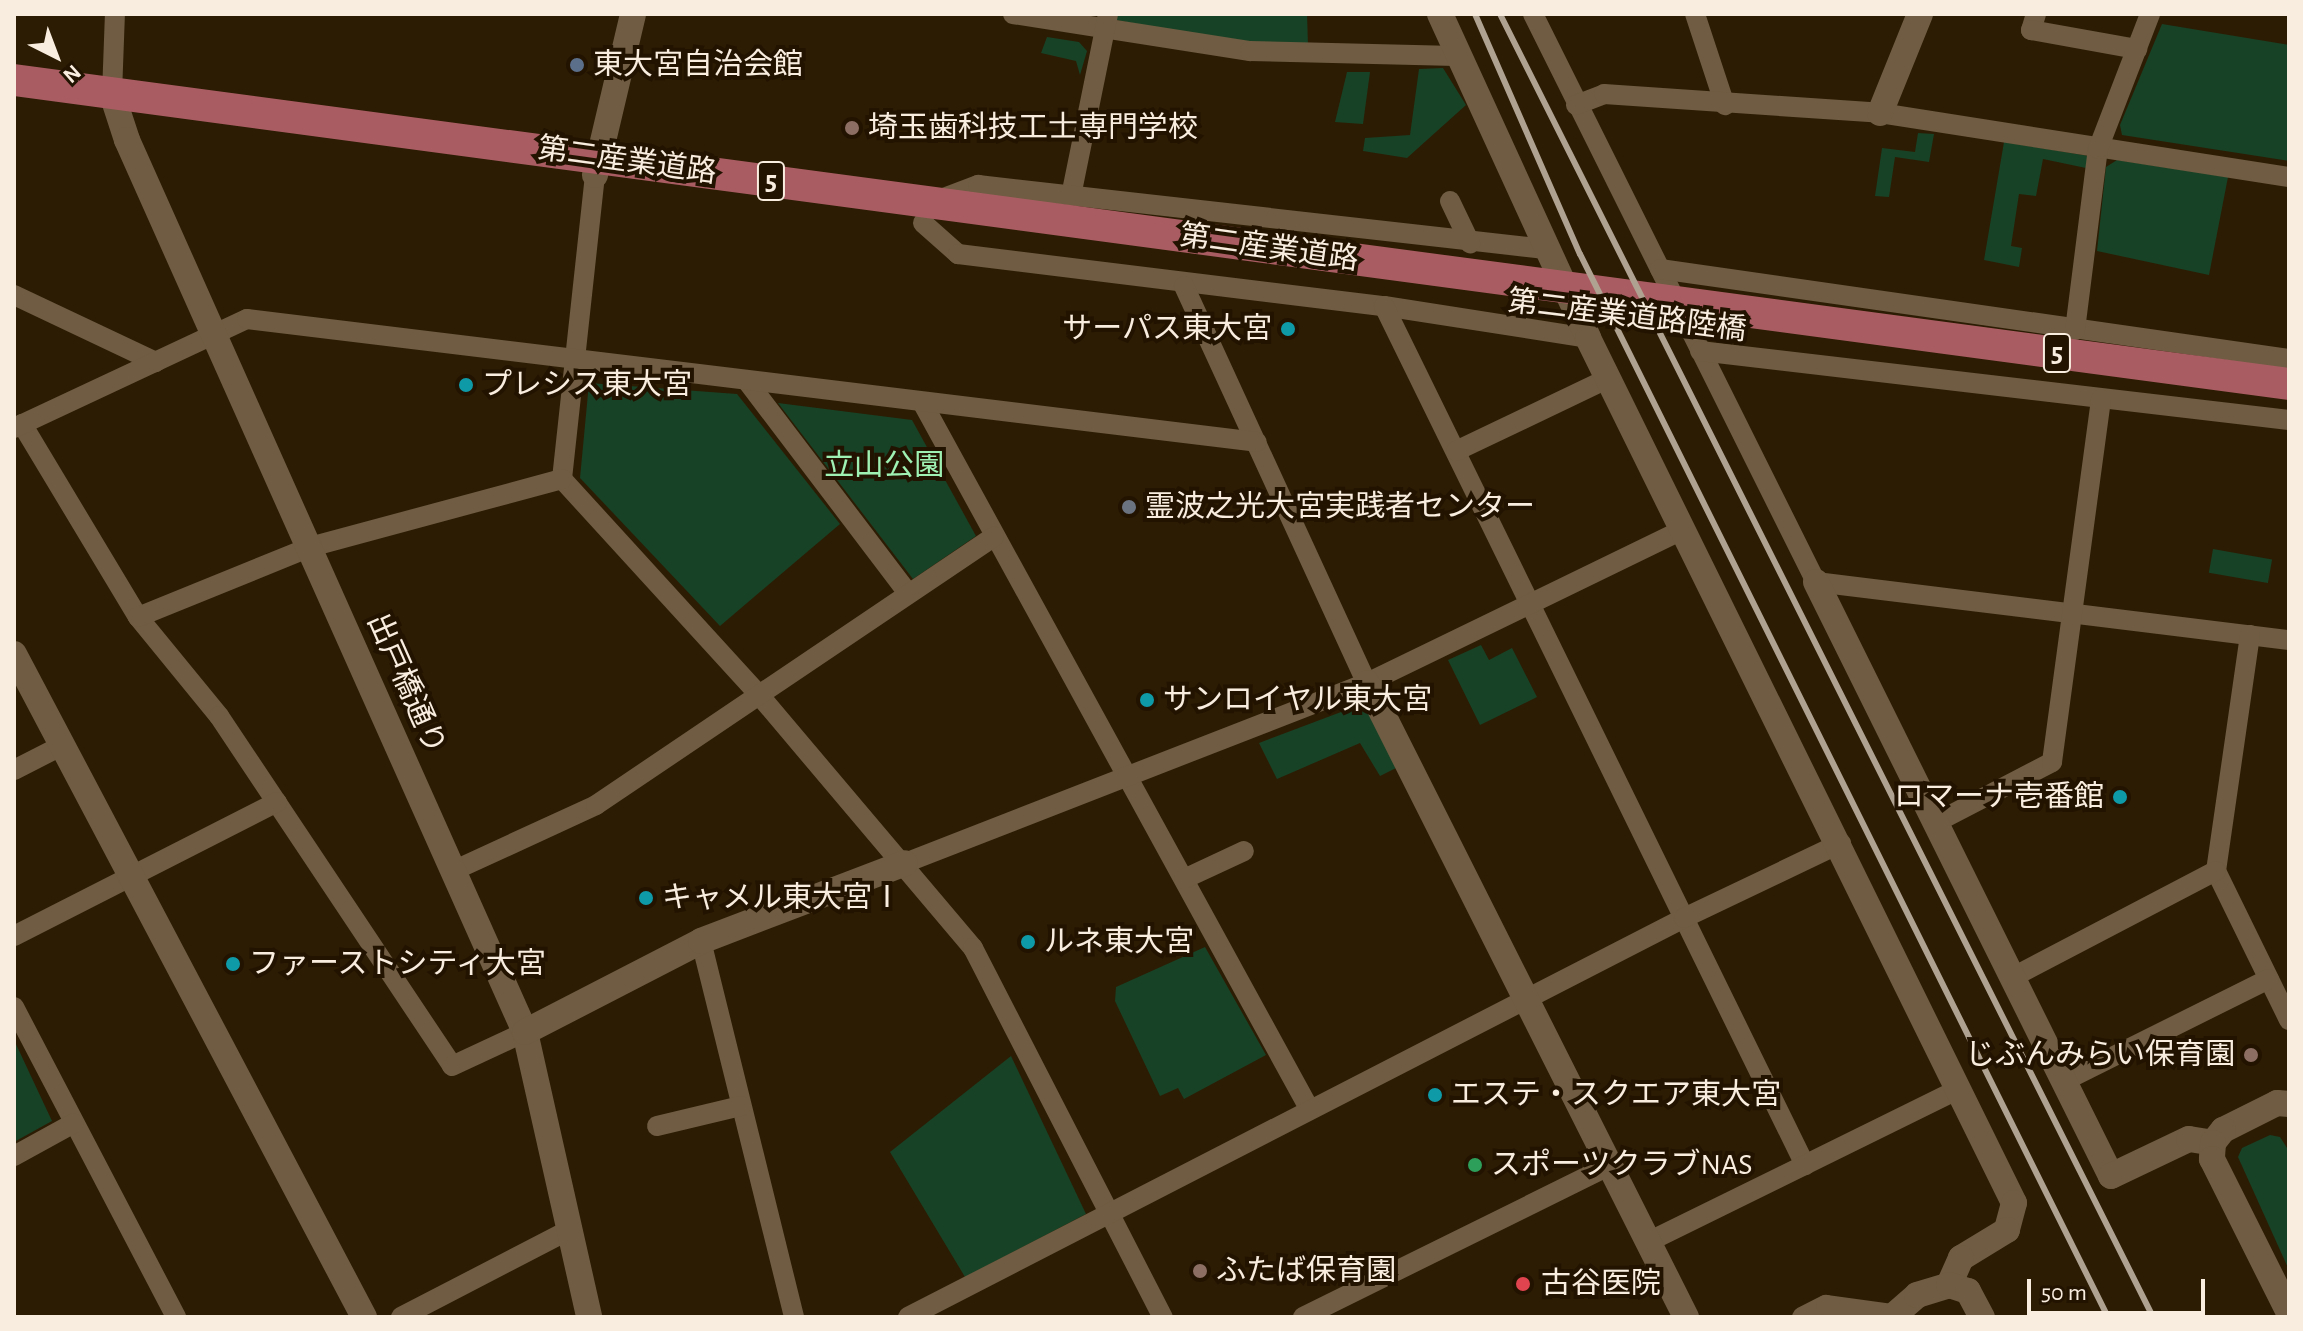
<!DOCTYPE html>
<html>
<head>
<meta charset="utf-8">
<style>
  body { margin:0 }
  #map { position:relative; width:2303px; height:1331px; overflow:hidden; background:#2c1c04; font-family:"Alegreya Sans","Noto Sans JP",sans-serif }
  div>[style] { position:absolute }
  .green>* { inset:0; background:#184225; transform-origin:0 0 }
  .minor>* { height:20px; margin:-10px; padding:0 10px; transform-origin:10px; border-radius:10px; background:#6f5c42 }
  .tertiary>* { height:26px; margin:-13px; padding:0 13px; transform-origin:13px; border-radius:13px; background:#6f5c42 }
  .primary>* { height:32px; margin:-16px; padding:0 16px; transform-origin:16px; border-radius:16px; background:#a95d62 }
  .rail>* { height:6px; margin:-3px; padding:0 3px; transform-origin:3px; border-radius:3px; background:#b0a291 }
  .dots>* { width:22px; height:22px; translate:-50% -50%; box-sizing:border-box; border:4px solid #221300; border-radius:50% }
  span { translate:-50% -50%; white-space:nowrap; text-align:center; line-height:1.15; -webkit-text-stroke:8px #221300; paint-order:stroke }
  .shield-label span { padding:2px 6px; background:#221300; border:2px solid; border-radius:6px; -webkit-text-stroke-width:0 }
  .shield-label { font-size:28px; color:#f9eddf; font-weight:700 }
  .poi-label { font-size:30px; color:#f9eddf }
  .left { translate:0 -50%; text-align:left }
  .right { translate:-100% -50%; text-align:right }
  .street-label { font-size:30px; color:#f9eddf }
  .park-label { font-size:30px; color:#9ef1b3 }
  .frame { position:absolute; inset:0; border:16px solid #f9eddf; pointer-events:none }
  .north { position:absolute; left:16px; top:16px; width:80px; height:80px; -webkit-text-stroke:6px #221300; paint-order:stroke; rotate:138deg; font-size:22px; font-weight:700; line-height:32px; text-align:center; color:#f9eddf }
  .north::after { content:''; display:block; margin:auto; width:28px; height:36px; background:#f9eddf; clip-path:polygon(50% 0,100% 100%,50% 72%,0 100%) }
  .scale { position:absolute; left:2027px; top:1279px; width:178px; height:36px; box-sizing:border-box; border:4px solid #f9eddf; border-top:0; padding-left:10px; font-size:24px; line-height:28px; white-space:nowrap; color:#f9eddf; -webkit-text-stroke:6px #221300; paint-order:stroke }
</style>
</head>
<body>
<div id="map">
  <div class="green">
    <i style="clip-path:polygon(1118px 14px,1307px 14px,1308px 46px,1228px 41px,1116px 20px)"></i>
    <i style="clip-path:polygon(2162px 24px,2289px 45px,2289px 161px,2122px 135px,2120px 125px)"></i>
    <i style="clip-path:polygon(1047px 37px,1079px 42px,1087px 51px,1080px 75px,1076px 61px,1041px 53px)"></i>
    <i style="clip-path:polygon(1443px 68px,1466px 105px,1407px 158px,1363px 151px,1365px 138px,1410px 135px,1419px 69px)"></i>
    <i style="clip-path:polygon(1347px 72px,1370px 72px,1363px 124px,1335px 122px)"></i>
    <i style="clip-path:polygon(1918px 133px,1934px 134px,1929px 162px,1895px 157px,1889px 197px,1875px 196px,1882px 148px,1915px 152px)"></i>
    <i style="clip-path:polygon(2004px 142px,2089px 156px,2086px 168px,2043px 159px,2036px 196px,2019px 194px,2011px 246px,2022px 248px,2019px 267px,1984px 260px)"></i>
    <i style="clip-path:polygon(2117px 160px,2228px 177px,2209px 275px,2097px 251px,2106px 167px)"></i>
    <i style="clip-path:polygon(589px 383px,737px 394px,840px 524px,720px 626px,580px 478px)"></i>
    <i style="clip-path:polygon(778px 403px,912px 420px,976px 536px,913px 579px)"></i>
    <i style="left:2213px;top:549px;width:60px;height:24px;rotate:10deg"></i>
    <i style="clip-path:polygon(1481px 645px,1489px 660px,1512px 648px,1537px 697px,1480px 725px,1448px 660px)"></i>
    <i style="clip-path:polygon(1365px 703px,1396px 768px,1380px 776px,1360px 743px,1277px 779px,1259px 743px)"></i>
    <i style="clip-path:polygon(1205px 947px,1266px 1055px,1184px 1099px,1178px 1088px,1160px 1096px,1115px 1001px,1116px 987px)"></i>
    <i style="clip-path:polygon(14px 1040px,52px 1121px,14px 1142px)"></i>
    <i style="clip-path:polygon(1011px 1056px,1086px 1214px,965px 1277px,890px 1152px)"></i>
    <i style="clip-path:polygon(2270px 1135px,2280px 1137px,2289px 1151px,2289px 1270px,2238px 1157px,2242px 1148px)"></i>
  </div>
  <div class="minor">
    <i style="left:1013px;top:14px;width:240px;rotate:8.9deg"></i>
    <i style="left:1250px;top:51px;width:206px;rotate:1.4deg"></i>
    <i style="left:1533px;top:14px;width:635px;rotate:63.52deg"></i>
    <i style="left:1816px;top:582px;width:477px;rotate:7deg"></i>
    <i style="left:1695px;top:14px;width:96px;rotate:71.8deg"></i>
    <i style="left:2036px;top:14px;width:17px;rotate:107deg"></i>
    <i style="left:2031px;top:30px;width:108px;rotate:10.2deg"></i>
    <i style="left:112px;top:94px;width:80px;rotate:-87.9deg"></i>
    <i style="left:1576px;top:105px;width:30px;rotate:-21deg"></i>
    <i style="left:1604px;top:94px;width:277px;rotate:3.9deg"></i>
    <i style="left:1880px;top:113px;width:414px;rotate:8.9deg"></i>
    <i style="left:595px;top:175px;width:306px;rotate:96.2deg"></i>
    <i style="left:562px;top:479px;width:294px;rotate:47.6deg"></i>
    <i style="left:760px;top:696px;width:330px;rotate:49.8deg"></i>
    <i style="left:973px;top:948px;width:415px;rotate:62.8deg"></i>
    <i style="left:1071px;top:196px;width:186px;rotate:-78.5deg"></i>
    <i style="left:938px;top:200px;width:43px;rotate:-20.6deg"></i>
    <i style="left:978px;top:185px;width:571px;rotate:6.44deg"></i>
    <i style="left:1450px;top:201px;width:47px;rotate:64.5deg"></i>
    <i style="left:923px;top:223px;width:47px;rotate:41.5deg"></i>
    <i style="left:958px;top:254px;width:429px;rotate:7deg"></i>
    <i style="left:1384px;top:306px;width:206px;rotate:8.9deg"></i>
    <i style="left:1660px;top:269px;width:635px;rotate:8.14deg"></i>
    <i style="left:1184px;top:286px;width:437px;rotate:65.3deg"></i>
    <i style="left:14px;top:295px;width:157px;rotate:25.3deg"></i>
    <i style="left:1384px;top:306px;width:957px;rotate:63.89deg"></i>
    <i style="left:2075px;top:330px;width:182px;rotate:-82.8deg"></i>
    <i style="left:2098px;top:149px;width:145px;rotate:-68.9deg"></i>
    <i style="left:1700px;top:351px;width:593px;rotate:6.68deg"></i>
    <i style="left:747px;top:381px;width:265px;rotate:52.8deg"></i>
    <i style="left:922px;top:402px;width:807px;rotate:61.28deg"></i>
    <i style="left:22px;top:424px;width:225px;rotate:59deg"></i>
    <i style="left:138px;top:617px;width:128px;rotate:50.7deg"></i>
    <i style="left:219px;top:716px;width:420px;rotate:56.3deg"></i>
    <i style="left:452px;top:1066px;width:81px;rotate:-25deg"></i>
    <i style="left:14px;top:428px;width:257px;rotate:-25.1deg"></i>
    <i style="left:247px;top:319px;width:1017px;rotate:6.94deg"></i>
    <i style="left:1456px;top:451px;width:170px;rotate:-25.5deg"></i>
    <i style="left:138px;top:617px;width:186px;rotate:-22.1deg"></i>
    <i style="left:310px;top:547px;width:261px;rotate:-15.1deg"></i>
    <i style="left:2250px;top:635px;width:238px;rotate:98.2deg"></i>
    <i style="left:2216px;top:871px;width:166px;rotate:63.9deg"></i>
    <i style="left:14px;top:770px;width:55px;rotate:-27deg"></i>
    <i style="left:1935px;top:823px;width:132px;rotate:-27.5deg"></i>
    <i style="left:2052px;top:762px;width:366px;rotate:-82.3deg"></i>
    <i style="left:905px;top:863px;width:496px;rotate:-21.3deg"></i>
    <i style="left:1367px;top:683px;width:352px;rotate:-25.9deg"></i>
    <i style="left:455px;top:870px;width:155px;rotate:-24.7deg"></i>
    <i style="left:596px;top:805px;width:480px;rotate:-34deg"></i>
    <i style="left:1184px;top:879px;width:66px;rotate:-25deg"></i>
    <i style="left:14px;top:936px;width:295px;rotate:-27deg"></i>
    <i style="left:701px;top:941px;width:387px;rotate:76.1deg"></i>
    <i style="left:2011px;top:978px;width:231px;rotate:-27.6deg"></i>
    <i style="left:14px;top:1007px;width:350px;rotate:62.4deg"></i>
    <i style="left:2062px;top:1082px;width:231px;rotate:-26.5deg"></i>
    <i style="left:657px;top:1126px;width:86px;rotate:-13.4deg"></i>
    <i style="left:14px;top:1156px;width:68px;rotate:-28.8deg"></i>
    <i style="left:1648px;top:1242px;width:347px;rotate:-26.2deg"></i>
    <i style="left:401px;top:1317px;width:191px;rotate:-27.4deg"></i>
    <i style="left:908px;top:1317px;width:873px;rotate:-27.21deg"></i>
    <i style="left:1684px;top:918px;width:174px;rotate:-25.5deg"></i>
    <i style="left:1303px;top:1317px;width:343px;rotate:-26.3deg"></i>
    <i style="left:1802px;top:1317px;width:27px;rotate:-27deg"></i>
    <i style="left:1826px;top:1305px;width:68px;rotate:7.7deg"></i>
  </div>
  <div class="tertiary">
    <i style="left:1440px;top:14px;width:356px;rotate:65.4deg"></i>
    <i style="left:1588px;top:338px;width:964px;rotate:63.78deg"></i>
    <i style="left:2014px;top:1203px;width:28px;rotate:105deg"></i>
    <i style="left:2007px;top:1230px;width:54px;rotate:148.7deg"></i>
    <i style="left:1961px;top:1258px;width:30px;rotate:114deg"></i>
    <i style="left:112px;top:94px;width:48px;rotate:71.9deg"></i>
    <i style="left:127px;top:140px;width:977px;rotate:65.95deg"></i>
    <i style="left:525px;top:1032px;width:292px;rotate:77.3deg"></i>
    <i style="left:1880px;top:113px;width:107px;rotate:-68deg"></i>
    <i style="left:595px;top:175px;width:165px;rotate:-76.7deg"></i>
    <i style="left:1816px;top:582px;width:663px;rotate:63.59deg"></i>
    <i style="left:2111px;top:1176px;width:86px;rotate:-25.4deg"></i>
    <i style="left:2189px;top:1139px;width:24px;rotate:9deg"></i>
    <i style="left:14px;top:654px;width:750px;rotate:62.17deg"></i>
    <i style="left:1367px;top:683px;width:710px;rotate:63.29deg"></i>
    <i style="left:525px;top:1032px;width:198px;rotate:-27.3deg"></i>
    <i style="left:701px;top:941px;width:218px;rotate:-20.9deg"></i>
    <i style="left:2289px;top:1104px;width:12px;rotate:-175deg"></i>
    <i style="left:2277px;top:1103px;width:60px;rotate:153.4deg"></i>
    <i style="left:2223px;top:1130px;width:16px;rotate:128deg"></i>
    <i style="left:2213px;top:1143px;width:16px;rotate:94deg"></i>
    <i style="left:2212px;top:1159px;width:172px;rotate:63.4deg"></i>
    <i style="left:1892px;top:1317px;width:33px;rotate:-41deg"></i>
    <i style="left:1917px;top:1295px;width:34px;rotate:-17deg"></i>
    <i style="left:1949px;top:1285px;width:20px;rotate:18deg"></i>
    <i style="left:1968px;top:1291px;width:30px;rotate:62deg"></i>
  </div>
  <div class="primary">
    <i style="left:14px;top:80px;width:2295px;rotate:7.61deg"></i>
  </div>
  <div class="rail">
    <i style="left:1475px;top:14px;width:262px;rotate:66.4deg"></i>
    <i style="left:1580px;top:254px;width:1187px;rotate:63.59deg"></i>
    <i style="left:1500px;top:14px;width:1457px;rotate:63.38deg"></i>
  </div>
  <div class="dots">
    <i style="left:577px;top:65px;background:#5c6f8a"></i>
    <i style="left:852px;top:128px;background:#8d6e63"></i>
    <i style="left:1288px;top:329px;background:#0f9aa8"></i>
    <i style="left:466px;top:385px;background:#0f9aa8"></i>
    <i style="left:1129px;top:507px;background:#6b7280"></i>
    <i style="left:1147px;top:700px;background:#0f9aa8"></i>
    <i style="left:2120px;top:797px;background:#0f9aa8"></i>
    <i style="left:646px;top:898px;background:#0f9aa8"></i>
    <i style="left:1028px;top:942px;background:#0f9aa8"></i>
    <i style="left:233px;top:964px;background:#0f9aa8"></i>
    <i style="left:2251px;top:1055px;background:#8d6e63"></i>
    <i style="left:1435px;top:1095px;background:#0f9aa8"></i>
    <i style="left:1475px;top:1165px;background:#2e9e5b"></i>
    <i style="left:1200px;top:1271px;background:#8d6e63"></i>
    <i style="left:1523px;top:1284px;background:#e0444e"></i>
  </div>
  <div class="shield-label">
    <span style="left:771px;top:181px">5</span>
    <span style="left:2057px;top:353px">5</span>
  </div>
  <div class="poi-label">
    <span class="left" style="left:593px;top:65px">東大宮自治会館</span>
    <span class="left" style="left:868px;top:128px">埼玉歯科技工士専門学校</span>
    <span class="right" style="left:1272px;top:329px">サーパス東大宮</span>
    <span class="left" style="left:482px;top:385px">プレシス東大宮</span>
    <span class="left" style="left:1145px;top:507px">霊波之光大宮実践者センター</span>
    <span class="left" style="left:1163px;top:700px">サンロイヤル東大宮</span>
    <span class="right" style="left:2104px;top:797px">ロマーナ壱番館</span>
    <span class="left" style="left:662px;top:898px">キャメル東大宮Ⅰ</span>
    <span class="left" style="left:1044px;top:942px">ルネ東大宮</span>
    <span class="left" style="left:249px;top:964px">ファーストシティ大宮</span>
    <span class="right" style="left:2235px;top:1055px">じぶんみらい保育園</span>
    <span class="left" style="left:1451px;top:1095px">エステ・スクエア東大宮</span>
    <span class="left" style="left:1491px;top:1165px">スポーツクラブNAS</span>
    <span class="left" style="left:1216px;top:1271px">ふたば保育園</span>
    <span class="left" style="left:1541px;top:1284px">古谷医院</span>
  </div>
  <div class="street-label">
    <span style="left:627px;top:161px;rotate:8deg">第二産業道路</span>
    <span style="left:1269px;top:248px;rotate:8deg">第二産業道路</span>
    <span style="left:1627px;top:316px;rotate:7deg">第二産業道路陸橋</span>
    <span style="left:406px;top:684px;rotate:66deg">出戸橋通り</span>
  </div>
  <div class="park-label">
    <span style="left:884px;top:466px">立山公園</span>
  </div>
  <div class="frame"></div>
  <div class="north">N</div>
  <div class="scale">50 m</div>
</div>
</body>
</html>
